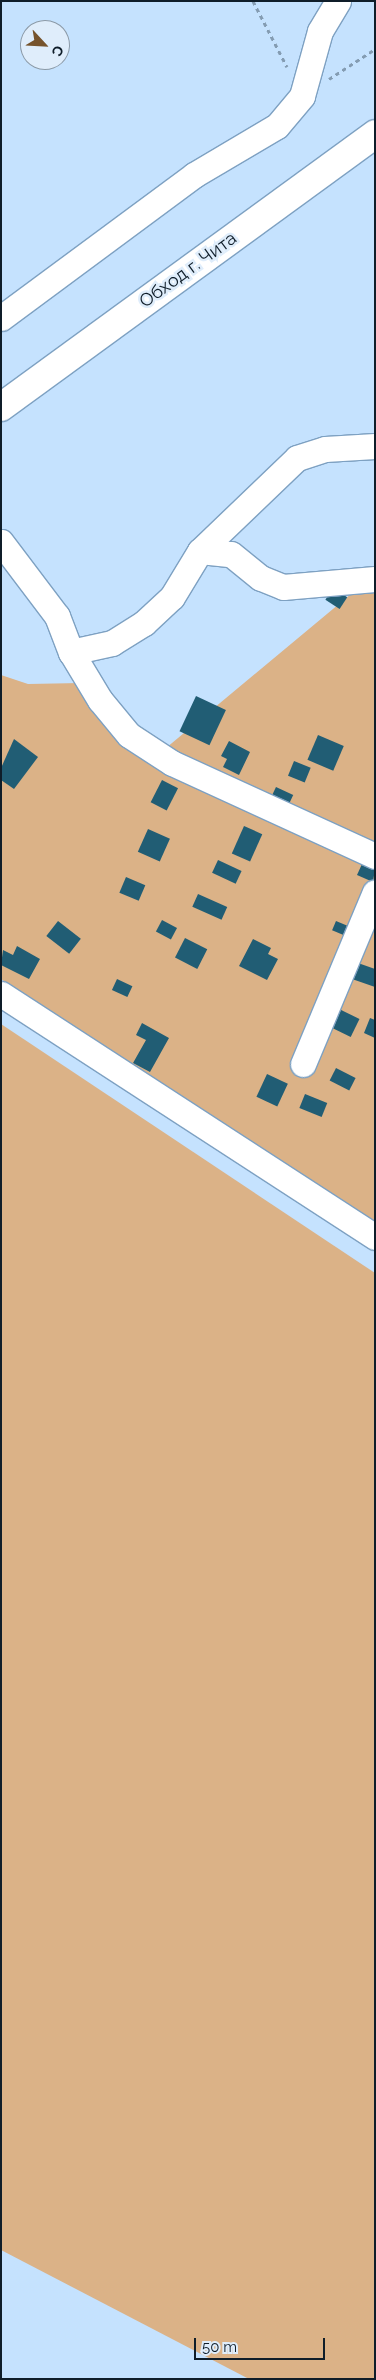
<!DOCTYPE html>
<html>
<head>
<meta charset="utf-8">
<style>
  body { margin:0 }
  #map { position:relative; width:376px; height:2380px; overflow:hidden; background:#c5e2fe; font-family:Raleway,sans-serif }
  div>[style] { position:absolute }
  .green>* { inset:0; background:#dbb287 }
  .building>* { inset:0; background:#215d74; transform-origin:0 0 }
  .path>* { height:3px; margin-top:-1.5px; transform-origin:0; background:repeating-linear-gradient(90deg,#849cb2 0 4px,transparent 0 8px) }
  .roads { filter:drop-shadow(1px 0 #7ea1c2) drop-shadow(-1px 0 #7ea1c2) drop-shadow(0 1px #7ea1c2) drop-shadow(0 -1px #7ea1c2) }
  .minor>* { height:25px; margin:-12.5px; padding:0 12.5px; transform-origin:12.5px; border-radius:12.5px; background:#fff }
  .highway>* { height:28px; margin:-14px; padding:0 14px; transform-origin:14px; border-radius:14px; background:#fff }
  span { translate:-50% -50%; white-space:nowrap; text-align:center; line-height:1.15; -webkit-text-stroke:5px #dfedfb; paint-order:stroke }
  .street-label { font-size:18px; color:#0f1d29 }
  .frame { position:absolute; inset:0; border:2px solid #0f1d29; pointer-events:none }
  .north { position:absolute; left:20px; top:20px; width:50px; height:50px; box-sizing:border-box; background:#dfedfb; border:1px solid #8c9aa7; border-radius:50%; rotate:115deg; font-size:14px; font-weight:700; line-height:20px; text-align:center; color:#0f1d29 }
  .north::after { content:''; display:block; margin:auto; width:18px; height:22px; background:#76532c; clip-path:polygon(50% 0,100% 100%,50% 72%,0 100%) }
  .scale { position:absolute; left:194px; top:2338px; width:131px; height:22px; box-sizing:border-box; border:2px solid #0f1d29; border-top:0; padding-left:6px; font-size:15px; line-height:18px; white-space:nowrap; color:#0f1d29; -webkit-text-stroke:4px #dfedfb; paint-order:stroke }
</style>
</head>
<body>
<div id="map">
  <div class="green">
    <i style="clip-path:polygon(375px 574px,375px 1227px,1px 979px,1px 675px,28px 684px,81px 683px,160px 753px)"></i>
    <i style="clip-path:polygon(1px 1024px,375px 1273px,375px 2379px,249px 2379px,1px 2250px)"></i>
  </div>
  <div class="building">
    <i style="left:333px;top:588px;width:17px;height:14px;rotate:33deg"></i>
    <i style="left:196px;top:696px;width:33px;height:39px;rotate:25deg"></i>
    <i style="left:318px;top:735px;width:28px;height:27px;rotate:23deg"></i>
    <i style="clip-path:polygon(14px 739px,38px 757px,14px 789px,1px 780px,1px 768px)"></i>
    <i style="clip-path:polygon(229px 741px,250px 752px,239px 775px,223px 767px,227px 759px,221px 756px)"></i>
    <i style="left:294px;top:761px;width:18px;height:16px;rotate:22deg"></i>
    <i style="left:162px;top:780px;width:18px;height:25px;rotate:27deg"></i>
    <i style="left:276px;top:787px;width:19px;height:15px;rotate:25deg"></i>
    <i style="left:244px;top:826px;width:20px;height:30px;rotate:24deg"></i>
    <i style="left:148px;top:829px;width:24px;height:25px;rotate:24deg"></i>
    <i style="left:218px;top:860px;width:26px;height:14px;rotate:25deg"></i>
    <i style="clip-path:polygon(362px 864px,375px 869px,373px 882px,357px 875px)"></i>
    <i style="left:126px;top:877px;width:21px;height:17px;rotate:23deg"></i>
    <i style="left:198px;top:894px;width:32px;height:14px;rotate:24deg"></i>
    <i style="left:162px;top:920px;width:17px;height:13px;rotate:28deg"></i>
    <i style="left:58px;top:921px;width:29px;height:19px;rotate:38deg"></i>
    <i style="left:336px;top:921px;width:15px;height:10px;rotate:23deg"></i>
    <i style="left:185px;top:938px;width:25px;height:22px;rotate:27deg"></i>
    <i style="clip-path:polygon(253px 939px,271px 948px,268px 954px,278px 959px,267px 980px,239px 966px)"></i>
    <i style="clip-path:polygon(17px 946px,40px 959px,29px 979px,1px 965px,3px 950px,13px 955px)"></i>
    <i style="clip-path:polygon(358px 963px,375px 969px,375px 987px,352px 979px)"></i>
    <i style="left:117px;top:979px;width:17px;height:12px;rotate:25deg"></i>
    <i style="left:337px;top:1008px;width:25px;height:20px;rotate:26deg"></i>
    <i style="clip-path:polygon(370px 1018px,375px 1020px,375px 1038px,364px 1033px)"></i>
    <i style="clip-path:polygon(142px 1023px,169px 1038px,150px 1072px,133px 1063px,146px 1040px,136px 1035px)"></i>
    <i style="left:336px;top:1068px;width:22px;height:14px;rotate:27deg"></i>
    <i style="left:267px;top:1074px;width:23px;height:25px;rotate:25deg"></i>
    <i style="left:305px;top:1094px;width:24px;height:15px;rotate:22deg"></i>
  </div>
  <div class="path">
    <i style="left:253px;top:1px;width:74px;rotate:62.7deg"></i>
    <i style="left:329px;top:79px;width:55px;rotate:-33.1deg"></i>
  </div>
  <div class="roads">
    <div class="minor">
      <i style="left:1px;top:318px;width:240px;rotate:-36.5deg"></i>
      <i style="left:194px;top:175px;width:96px;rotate:-30.6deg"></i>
      <i style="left:277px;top:126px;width:39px;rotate:-50deg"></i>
      <i style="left:302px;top:96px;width:67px;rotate:-74.5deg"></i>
      <i style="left:320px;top:31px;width:35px;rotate:-59deg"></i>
      <i style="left:1px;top:542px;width:93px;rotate:52.9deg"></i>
      <i style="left:57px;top:616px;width:39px;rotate:69deg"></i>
      <i style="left:71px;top:652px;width:56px;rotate:58.9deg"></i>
      <i style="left:100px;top:700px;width:45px;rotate:50.4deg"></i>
      <i style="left:129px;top:735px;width:51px;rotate:33.1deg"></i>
      <i style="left:172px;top:763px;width:223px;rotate:24.6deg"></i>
      <i style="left:200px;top:551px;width:134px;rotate:-43.8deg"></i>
      <i style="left:297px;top:458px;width:29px;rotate:-18deg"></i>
      <i style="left:325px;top:449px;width:50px;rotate:-3.4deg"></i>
      <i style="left:71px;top:652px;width:42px;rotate:-12.4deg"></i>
      <i style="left:112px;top:643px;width:38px;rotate:-32deg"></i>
      <i style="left:144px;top:623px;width:38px;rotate:-43deg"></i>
      <i style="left:172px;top:597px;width:54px;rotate:-58.7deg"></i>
      <i style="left:200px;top:551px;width:31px;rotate:6deg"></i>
      <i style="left:231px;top:554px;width:38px;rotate:39deg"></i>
      <i style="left:261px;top:578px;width:24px;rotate:22deg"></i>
      <i style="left:283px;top:587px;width:92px;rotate:-5deg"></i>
      <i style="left:1px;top:994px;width:446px;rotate:33deg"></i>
      <i style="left:303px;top:1064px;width:186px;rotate:-67.3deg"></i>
    </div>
    <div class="highway">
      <i style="left:1px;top:407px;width:463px;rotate:-36.1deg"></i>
    </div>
  </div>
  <div class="street-label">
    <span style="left:188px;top:270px;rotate:-36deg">Обход г. Чита</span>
  </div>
  <div class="frame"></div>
  <div class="north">С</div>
  <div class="scale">50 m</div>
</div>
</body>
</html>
